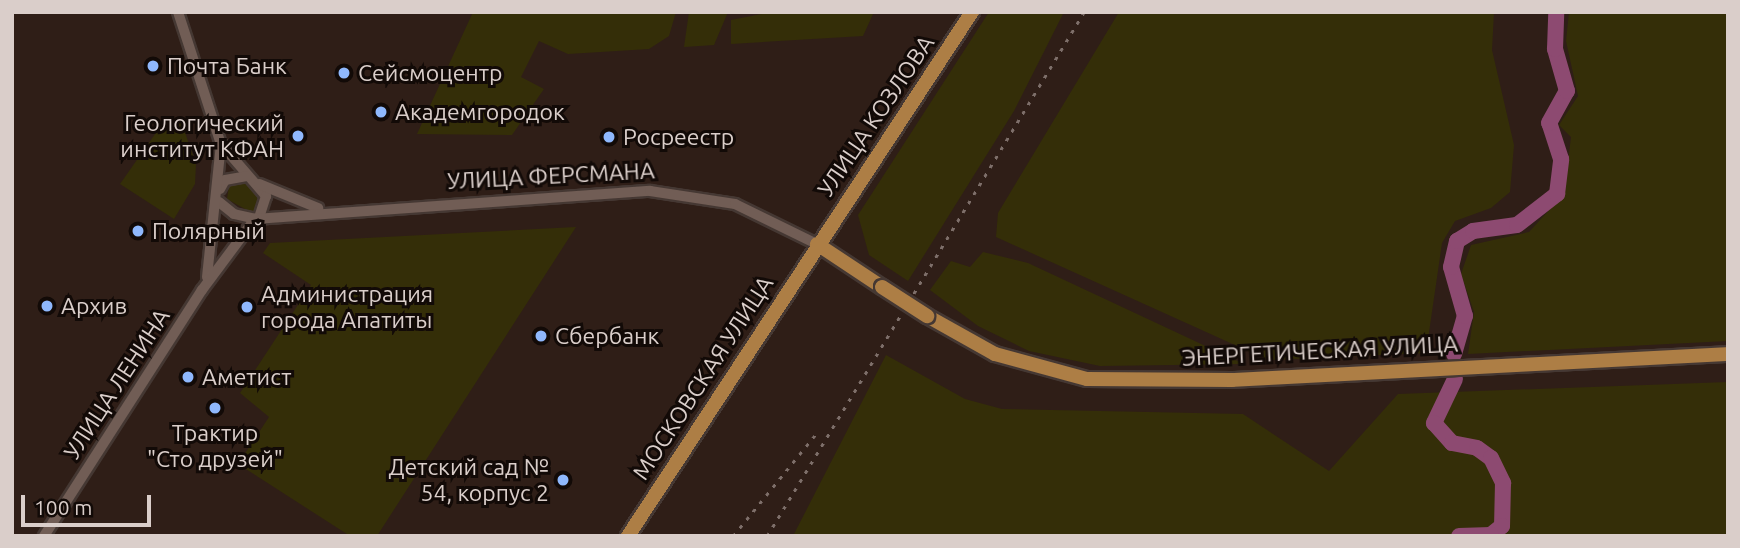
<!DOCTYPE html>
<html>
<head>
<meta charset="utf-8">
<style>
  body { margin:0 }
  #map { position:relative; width:1740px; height:548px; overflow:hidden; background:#2f1e17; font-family:Ubuntu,sans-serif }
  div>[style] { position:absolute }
  .green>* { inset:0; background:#342e08 }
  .river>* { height:16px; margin:-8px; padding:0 8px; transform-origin:8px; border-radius:8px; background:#8d4a71 }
  .roads { filter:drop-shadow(2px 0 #453833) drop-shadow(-2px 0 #453833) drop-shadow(0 2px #453833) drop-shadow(0 -2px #453833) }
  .minor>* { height:10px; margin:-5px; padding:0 5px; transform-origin:5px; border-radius:5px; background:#715d55 }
  .major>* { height:14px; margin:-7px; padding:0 7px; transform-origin:7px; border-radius:7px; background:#ad7e45 }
  .rail>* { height:2.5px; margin-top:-1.25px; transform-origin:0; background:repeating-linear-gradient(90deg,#7e6f6a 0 3.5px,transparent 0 10.5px) }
  .bridges { filter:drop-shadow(2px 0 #453833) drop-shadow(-2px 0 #453833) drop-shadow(0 2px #453833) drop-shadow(0 -2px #453833) }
  .major-bridge>* { height:14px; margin:-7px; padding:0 7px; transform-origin:7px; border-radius:7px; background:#ad7e45 }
  .dots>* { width:19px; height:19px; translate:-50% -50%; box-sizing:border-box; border:4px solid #120a07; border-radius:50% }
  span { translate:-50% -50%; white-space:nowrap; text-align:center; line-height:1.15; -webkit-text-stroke:6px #120a07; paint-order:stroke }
  .poi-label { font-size:23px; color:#daceca }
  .left { translate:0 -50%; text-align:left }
  .right { translate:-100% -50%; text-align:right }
  .street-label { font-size:23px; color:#daceca }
  .frame { position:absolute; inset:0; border:14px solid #daceca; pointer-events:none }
  .scale { position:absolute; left:21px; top:495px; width:130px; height:32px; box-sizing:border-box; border:4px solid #daceca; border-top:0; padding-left:9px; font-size:21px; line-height:24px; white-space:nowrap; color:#daceca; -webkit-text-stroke:5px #120a07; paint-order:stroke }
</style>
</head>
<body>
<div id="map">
  <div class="green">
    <i style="clip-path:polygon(473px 12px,676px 12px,669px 36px,649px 49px,568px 54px,539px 41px,521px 77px,544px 89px,512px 135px,417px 134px)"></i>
    <i style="clip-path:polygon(689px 12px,728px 12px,714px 45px,684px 47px)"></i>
    <i style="clip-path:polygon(771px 12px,874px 12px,863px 36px,731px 44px,731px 20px)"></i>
    <i style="clip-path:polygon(989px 12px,1064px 12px,1014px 111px,908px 281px,869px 255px,858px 215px)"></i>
    <i style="clip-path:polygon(1119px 12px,1494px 12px,1492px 50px,1514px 145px,1510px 192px,1491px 208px,1455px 221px,1442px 243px,1426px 353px,1268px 360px,996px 237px,998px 213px)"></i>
    <i style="clip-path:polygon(1569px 12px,1728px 12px,1728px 341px,1468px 354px,1474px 312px,1461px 274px,1471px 245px,1529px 232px,1564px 194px,1571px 137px,1559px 125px,1578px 96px,1566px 41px)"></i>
    <i style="clip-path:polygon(181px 121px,196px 164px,195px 184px,174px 219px,120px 184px,160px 127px)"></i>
    <i style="clip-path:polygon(244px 183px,261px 196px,254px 214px,227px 199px,229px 186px)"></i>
    <i style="clip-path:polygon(576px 227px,377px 536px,350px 536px,238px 464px,269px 417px,240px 393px,311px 285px,263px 253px,270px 243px)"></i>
    <i style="clip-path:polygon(983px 252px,1028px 263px,1244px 364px,1100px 366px,1029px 351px,978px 326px,930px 290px,951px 261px,970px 267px)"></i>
    <i style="clip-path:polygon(886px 355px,965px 399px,1002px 409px,1243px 414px,1329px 471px,1398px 394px,1728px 382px,1728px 536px,793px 536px)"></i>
  </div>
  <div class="river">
    <i style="left:1454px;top:354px;width:40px;rotate:-74deg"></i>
    <i style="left:1465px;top:316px;width:51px;rotate:-105.9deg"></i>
    <i style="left:1451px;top:267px;width:27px;rotate:-77deg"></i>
    <i style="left:1457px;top:241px;width:19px;rotate:-32deg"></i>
    <i style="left:1473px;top:231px;width:44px;rotate:-7.8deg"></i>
    <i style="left:1517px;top:225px;width:51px;rotate:-37.8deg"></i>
    <i style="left:1557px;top:194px;width:35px;rotate:-83deg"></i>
    <i style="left:1561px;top:159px;width:38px;rotate:-108deg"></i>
    <i style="left:1549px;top:123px;width:37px;rotate:-61deg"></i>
    <i style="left:1567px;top:91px;width:44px;rotate:-105.9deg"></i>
    <i style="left:1555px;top:49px;width:37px;rotate:-88deg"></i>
    <i style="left:1455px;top:379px;width:49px;rotate:115.5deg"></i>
    <i style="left:1434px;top:423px;width:27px;rotate:48deg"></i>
    <i style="left:1452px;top:443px;width:25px;rotate:11deg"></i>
    <i style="left:1477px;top:448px;width:17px;rotate:36deg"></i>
    <i style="left:1491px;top:458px;width:28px;rotate:64deg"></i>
    <i style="left:1503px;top:483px;width:43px;rotate:91.3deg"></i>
    <i style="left:1502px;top:526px;width:14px;rotate:141deg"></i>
    <i style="left:1491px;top:535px;width:32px;rotate:178deg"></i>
  </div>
  <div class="roads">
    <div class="minor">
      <i style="left:178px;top:12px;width:139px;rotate:72deg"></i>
      <i style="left:221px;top:144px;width:69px;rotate:49.1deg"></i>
      <i style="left:266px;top:196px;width:22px;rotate:108deg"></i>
      <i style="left:259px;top:184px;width:64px;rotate:22.1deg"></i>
      <i style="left:220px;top:189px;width:10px;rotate:-61deg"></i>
      <i style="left:225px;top:180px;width:22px;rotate:-10deg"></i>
      <i style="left:219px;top:202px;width:19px;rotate:39deg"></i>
      <i style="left:234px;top:214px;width:22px;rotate:13deg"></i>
      <i style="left:255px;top:219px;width:396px;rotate:-4.1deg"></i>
      <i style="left:650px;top:191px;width:86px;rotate:8.7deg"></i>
      <i style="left:735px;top:204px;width:91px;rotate:26deg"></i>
      <i style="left:207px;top:277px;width:134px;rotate:-84deg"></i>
      <i style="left:44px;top:536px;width:292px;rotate:-57.3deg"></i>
      <i style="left:202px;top:290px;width:89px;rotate:-53.3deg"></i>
    </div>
    <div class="major">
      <i style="left:817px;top:244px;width:78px;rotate:33.5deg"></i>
      <i style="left:927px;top:316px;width:78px;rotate:29.2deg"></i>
      <i style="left:995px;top:354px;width:95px;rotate:15.2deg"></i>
      <i style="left:1087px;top:379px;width:145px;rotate:0.4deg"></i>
      <i style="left:1232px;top:380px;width:497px;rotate:-3deg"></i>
      <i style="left:628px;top:536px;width:627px;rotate:-56.72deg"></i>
    </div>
  </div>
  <div class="rail">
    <i style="left:733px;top:536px;width:136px;rotate:-50.9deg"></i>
    <i style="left:767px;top:536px;width:612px;rotate:-58.83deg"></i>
  </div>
  <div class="bridges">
    <div class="major-bridge">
      <i style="left:882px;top:287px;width:54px;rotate:32.8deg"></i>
    </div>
  </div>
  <div class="dots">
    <i style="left:153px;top:66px;background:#8fb8fd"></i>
    <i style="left:344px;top:73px;background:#8fb8fd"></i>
    <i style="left:381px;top:112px;background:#8fb8fd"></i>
    <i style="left:298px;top:136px;background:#8fb8fd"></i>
    <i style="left:609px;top:137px;background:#8fb8fd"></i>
    <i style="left:138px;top:231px;background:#8fb8fd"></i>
    <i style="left:47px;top:306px;background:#8fb8fd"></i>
    <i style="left:247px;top:307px;background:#8fb8fd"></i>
    <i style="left:541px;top:336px;background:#8fb8fd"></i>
    <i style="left:188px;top:377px;background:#8fb8fd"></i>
    <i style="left:215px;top:408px;background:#8fb8fd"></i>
    <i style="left:563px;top:480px;background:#8fb8fd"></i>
  </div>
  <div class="poi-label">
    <span class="left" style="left:167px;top:66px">Почта Банк</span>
    <span class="left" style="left:358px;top:73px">Сейсмоцентр</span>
    <span class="left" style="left:395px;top:112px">Академгородок</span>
    <span class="right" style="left:284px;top:136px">Геологический<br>институт КФАН</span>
    <span class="left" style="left:623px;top:137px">Росреестр</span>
    <span class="left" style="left:152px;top:231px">Полярный</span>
    <span class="left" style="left:261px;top:307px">Администрация<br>города Апатиты</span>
    <span class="left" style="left:61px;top:306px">Архив</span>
    <span class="left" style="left:555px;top:336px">Сбербанк</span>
    <span class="left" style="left:202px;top:377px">Аметист</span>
    <span style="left:215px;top:446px">Трактир<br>"Сто друзей"</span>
    <span class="right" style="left:549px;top:480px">Детский сад №<br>54, корпус 2</span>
  </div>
  <div class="street-label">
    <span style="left:876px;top:116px;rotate:-56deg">УЛИЦА КОЗЛОВА</span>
    <span style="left:551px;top:176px;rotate:-3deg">УЛИЦА ФЕРСМАНА</span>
    <span style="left:1320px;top:351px;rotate:-3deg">ЭНЕРГЕТИЧЕСКАЯ УЛИЦА</span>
    <span style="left:703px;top:378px;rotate:-57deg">МОСКОВСКАЯ УЛИЦА</span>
    <span style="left:117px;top:384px;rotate:-57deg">УЛИЦА ЛЕНИНА</span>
  </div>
  <div class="frame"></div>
  <div class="scale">100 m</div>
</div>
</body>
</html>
